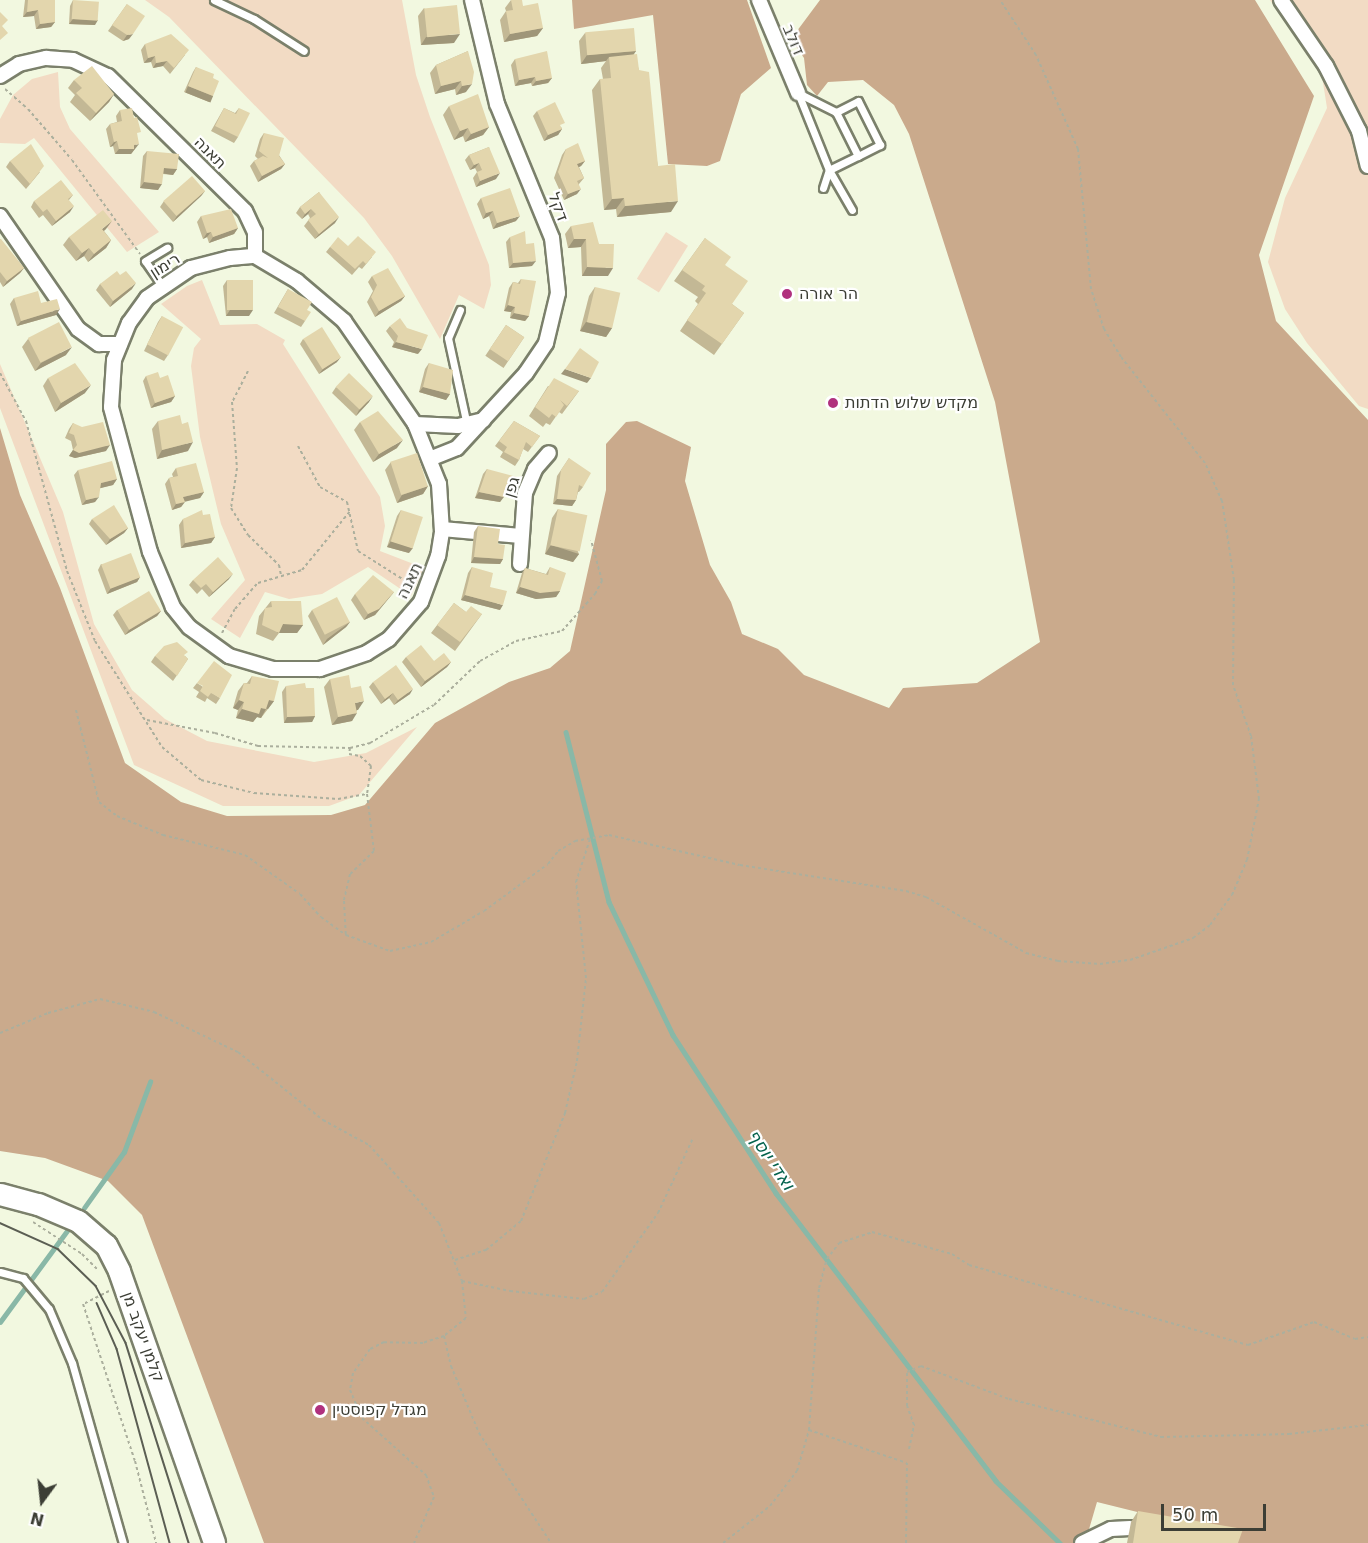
<!DOCTYPE html>
<html>
<head>
<meta charset="utf-8">
<style>
  body { margin:0 }
  #map { position:relative; width:1368px; height:1543px; overflow:hidden; background:#f2f8e0; font-family:"DejaVu Sans","Noto Sans Hebrew",sans-serif }
  div>[style] { position:absolute }
  .green>* { inset:0; background:#f2dbc4; transform-origin:0 0 }
  .forest>* { inset:0; background:#caaa8c }
  .stream>* { height:4.5px; margin:-2.25px; padding:0 2.25px; transform-origin:2.25px; border-radius:2.25px; background:#89b8a7 }
  .path>* { height:2px; margin-top:-1px; transform-origin:0; background:repeating-linear-gradient(90deg,#abaf9d 0 3px,transparent 0 6px) }
  .roads { filter:drop-shadow(2px 0 #7b806b) drop-shadow(-2px 0 #7b806b) drop-shadow(0 2px #7b806b) drop-shadow(0 -2px #7b806b) }
  .service>* { height:7px; margin:-3.5px; padding:0 3.5px; transform-origin:3.5px; border-radius:3.5px; background:#fff }
  .minor>* { height:14px; margin:-7px; padding:0 7px; transform-origin:7px; border-radius:7px; background:#fff }
  .primary>* { height:21px; margin:-10.5px; padding:0 10.5px; transform-origin:10.5px; border-radius:10.5px; background:#fff }
  .tram>* { height:1.5px; margin:-0.75px; padding:0 0.75px; transform-origin:0.75px; border-radius:0.75px; background:#5b5e53 }
  .wall>* { inset:0; background:#c3b895; transform-origin:0 0 }
  .shaded-wall>* { inset:0; background:#9f9679; transform-origin:0 0 }
  .building>* { inset:0; background:#e3d6ad; transform-origin:0 0 }
  .dots>* { width:16px; height:16px; translate:-50% -50%; box-sizing:border-box; border:3px solid #fff; border-radius:50% }
  span { translate:-50% -50%; white-space:nowrap; text-align:center; line-height:1.15; -webkit-text-stroke:4.5px #fff; paint-order:stroke }
  .street-label { font-size:16px; color:#3c3e35 }
  .poi-label { font-size:16px; color:#3c3e35 }
  .left { translate:0 -50%; text-align:left }
  .water-label { font-size:18px; color:#05634d; font-style:italic }
  .north { position:absolute; left:12px; top:1471px; width:60px; height:60px; -webkit-text-stroke:4px #fff; paint-order:stroke; rotate:195deg; font-size:16px; font-weight:700; line-height:24px; text-align:center; color:#3c3e35 }
  .north::after { content:''; display:block; margin:auto; width:21px; height:27px; background:#3c3e35; clip-path:polygon(50% 0,100% 100%,50% 72%,0 100%) }
  .scale { position:absolute; left:1161px; top:1504px; width:105px; height:27px; box-sizing:border-box; border:3px solid #3c3e35; border-top:0; padding-left:8px; font-size:18px; line-height:21px; white-space:nowrap; color:#3c3e35; -webkit-text-stroke:4px #fff; paint-order:stroke }
</style>
</head>
<body>
<div id="map">
  <div class="green">
    <i style="clip-path:polygon(145px 0,402px 0,416px 75px,430px 117px,489px 265px,491px 285px,484px 309px,459px 295px,440px 339px,392px 256px,364px 218px,169px 17px)"></i>
    <i style="clip-path:polygon(1270px 0,1368px 0,1368px 409px,1359px 406px,1307px 343px,1285px 309px,1268px 262px,1285px 198px,1327px 108px,1322px 76px)"></i>
    <i style="clip-path:polygon(58px 72px,60px 107px,70px 129px,159px 232px,127px 252px,34px 138px,25px 144px,0 143px,0 119px,13px 95px,32px 79px)"></i>
    <i style="left:666px;top:232px;width:26px;height:55px;rotate:32deg"></i>
    <i style="clip-path:polygon(202px 280px,220px 325px,257px 324px,285px 340px,283px 344px,380px 497px,385px 526px,380px 551px,424px 568px,411px 596px,368px 567px,322px 594px,289px 599px,265px 592px,240px 638px,211px 619px,245px 580px,221px 524px,200px 437px,191px 366px,194px 348px,201px 339px,161px 304px,187px 286px)"></i>
    <i style="clip-path:polygon(0 364px,63px 512px,94px 624px,132px 690px,165px 719px,207px 741px,314px 762px,366px 753px,417px 727px,359px 795px,329px 806px,223px 806px,134px 765px,0 408px)"></i>
  </div>
  <div class="forest">
    <i style="clip-path:polygon(572px 0,747px 0,771px 68px,741px 94px,720px 161px,707px 166px,668px 164px,653px 15px,574px 29px)"></i>
    <i style="clip-path:polygon(820px 0,1255px 0,1314px 96px,1259px 255px,1276px 321px,1368px 420px,1368px 1543px,1237px 1543px,1238px 1537px,1097px 1502px,1085px 1543px,264px 1543px,142px 1215px,108px 1181px,45px 1158px,0 1151px,0 428px,20px 495px,60px 588px,125px 763px,181px 802px,227px 816px,331px 815px,365px 805px,435px 723px,509px 682px,550px 668px,570px 651px,606px 490px,606px 444px,626px 422px,637px 421px,691px 447px,685px 481px,710px 565px,731px 602px,742px 634px,778px 649px,804px 675px,889px 708px,903px 688px,977px 683px,1040px 642px,995px 402px,909px 134px,894px 105px,863px 80px,828px 82px,817px 96px,807px 85px,804px 58px,791px 39px)"></i>
  </div>
  <div class="stream">
    <i style="left:566px;top:732px;width:175px;rotate:75.8deg"></i>
    <i style="left:609px;top:902px;width:148px;rotate:64.3deg"></i>
    <i style="left:673px;top:1035px;width:189px;rotate:56.9deg"></i>
    <i style="left:776px;top:1193px;width:362px;rotate:52.6deg"></i>
    <i style="left:996px;top:1481px;width:89px;rotate:44.1deg"></i>
    <i style="left:84px;top:1208px;width:69px;rotate:-54.5deg"></i>
    <i style="left:124px;top:1152px;width:75px;rotate:-69.6deg"></i>
    <i style="left:0;top:1322px;width:117px;rotate:-53.7deg"></i>
  </div>
  <div class="path">
    <i style="left:5px;top:89px;width:30px;rotate:41deg"></i>
    <i style="left:28px;top:109px;width:67px;rotate:49.2deg"></i>
    <i style="left:72px;top:160px;width:116px;rotate:54.1deg"></i>
    <i style="left:248px;top:371px;width:35px;rotate:117deg"></i>
    <i style="left:232px;top:402px;width:66px;rotate:85.7deg"></i>
    <i style="left:237px;top:468px;width:40px;rotate:98.5deg"></i>
    <i style="left:231px;top:508px;width:32px;rotate:58deg"></i>
    <i style="left:248px;top:535px;width:43px;rotate:44.1deg"></i>
    <i style="left:279px;top:565px;width:10px;rotate:79deg"></i>
    <i style="left:0;top:373px;width:55px;rotate:61.6deg"></i>
    <i style="left:26px;top:421px;width:156px;rotate:74.7deg"></i>
    <i style="left:67px;top:571px;width:75px;rotate:68.2deg"></i>
    <i style="left:95px;top:641px;width:125px;rotate:57.7deg"></i>
    <i style="left:162px;top:747px;width:51px;rotate:40.2deg"></i>
    <i style="left:201px;top:780px;width:55px;rotate:13.8deg"></i>
    <i style="left:254px;top:793px;width:84px;rotate:4.1deg"></i>
    <i style="left:338px;top:799px;width:29px;rotate:-10deg"></i>
    <i style="left:367px;top:794px;width:57px;rotate:83deg"></i>
    <i style="left:374px;top:851px;width:33px;rotate:136deg"></i>
    <i style="left:350px;top:874px;width:28px;rotate:103deg"></i>
    <i style="left:344px;top:901px;width:34px;rotate:87deg"></i>
    <i style="left:346px;top:935px;width:47px;rotate:20deg"></i>
    <i style="left:390px;top:951px;width:42px;rotate:-12.4deg"></i>
    <i style="left:431px;top:942px;width:61px;rotate:-30.3deg"></i>
    <i style="left:484px;top:911px;width:79px;rotate:-36.3deg"></i>
    <i style="left:548px;top:864px;width:16px;rotate:-52deg"></i>
    <i style="left:558px;top:851px;width:20px;rotate:-30deg"></i>
    <i style="left:575px;top:841px;width:35px;rotate:-10deg"></i>
    <i style="left:609px;top:835px;width:134px;rotate:12.9deg"></i>
    <i style="left:740px;top:865px;width:168px;rotate:8.9deg"></i>
    <i style="left:906px;top:891px;width:21px;rotate:17deg"></i>
    <i style="left:926px;top:897px;width:115px;rotate:29.2deg"></i>
    <i style="left:1026px;top:953px;width:33px;rotate:14deg"></i>
    <i style="left:1058px;top:961px;width:42px;rotate:4.1deg"></i>
    <i style="left:1100px;top:964px;width:30px;rotate:-8deg"></i>
    <i style="left:1130px;top:960px;width:67px;rotate:-19.2deg"></i>
    <i style="left:1193px;top:938px;width:21px;rotate:-37deg"></i>
    <i style="left:1210px;top:925px;width:37px;rotate:-54deg"></i>
    <i style="left:1232px;top:895px;width:38px;rotate:-67deg"></i>
    <i style="left:1247px;top:860px;width:62px;rotate:-78.9deg"></i>
    <i style="left:1259px;top:799px;width:64px;rotate:-97.2deg"></i>
    <i style="left:1251px;top:736px;width:54px;rotate:-109.4deg"></i>
    <i style="left:1233px;top:685px;width:105px;rotate:-89.5deg"></i>
    <i style="left:1234px;top:580px;width:80px;rotate:-98.6deg"></i>
    <i style="left:1222px;top:501px;width:42px;rotate:-114.1deg"></i>
    <i style="left:1205px;top:463px;width:135px;rotate:-128.4deg"></i>
    <i style="left:1121px;top:357px;width:33px;rotate:-121deg"></i>
    <i style="left:1104px;top:329px;width:42px;rotate:-108deg"></i>
    <i style="left:1091px;top:289px;width:141px;rotate:-95.3deg"></i>
    <i style="left:1078px;top:149px;width:103px;rotate:-114.1deg"></i>
    <i style="left:1036px;top:55px;width:66px;rotate:-123.2deg"></i>
    <i style="left:298px;top:446px;width:47px;rotate:61.8deg"></i>
    <i style="left:320px;top:487px;width:31px;rotate:29deg"></i>
    <i style="left:347px;top:502px;width:50px;rotate:77.3deg"></i>
    <i style="left:358px;top:551px;width:64px;rotate:32.2deg"></i>
    <i style="left:222px;top:633px;width:27px;rotate:-62deg"></i>
    <i style="left:235px;top:609px;width:35px;rotate:-49deg"></i>
    <i style="left:258px;top:583px;width:46px;rotate:-16.5deg"></i>
    <i style="left:302px;top:570px;width:77px;rotate:-50.8deg"></i>
    <i style="left:76px;top:710px;width:95px;rotate:76deg"></i>
    <i style="left:99px;top:802px;width:23px;rotate:38deg"></i>
    <i style="left:117px;top:816px;width:50px;rotate:22.4deg"></i>
    <i style="left:163px;top:835px;width:84px;rotate:13.7deg"></i>
    <i style="left:245px;top:855px;width:67px;rotate:35.3deg"></i>
    <i style="left:300px;top:894px;width:31px;rotate:48deg"></i>
    <i style="left:321px;top:917px;width:31px;rotate:36deg"></i>
    <i style="left:147px;top:720px;width:69px;rotate:10.8deg"></i>
    <i style="left:215px;top:733px;width:45px;rotate:16.8deg"></i>
    <i style="left:258px;top:746px;width:92px;rotate:1.2deg"></i>
    <i style="left:350px;top:748px;width:21px;rotate:-14deg"></i>
    <i style="left:370px;top:743px;width:74px;rotate:-30.7deg"></i>
    <i style="left:434px;top:705px;width:64px;rotate:-43.7deg"></i>
    <i style="left:480px;top:661px;width:41px;rotate:-29.1deg"></i>
    <i style="left:516px;top:641px;width:47px;rotate:-12.3deg"></i>
    <i style="left:562px;top:631px;width:50px;rotate:-48.3deg"></i>
    <i style="left:595px;top:594px;width:15px;rotate:-62deg"></i>
    <i style="left:602px;top:581px;width:42px;rotate:-105deg"></i>
    <i style="left:350px;top:748px;width:6px;rotate:99deg"></i>
    <i style="left:349px;top:754px;width:11px;rotate:10deg"></i>
    <i style="left:360px;top:756px;width:15px;rotate:42deg"></i>
    <i style="left:371px;top:766px;width:28px;rotate:98deg"></i>
    <i style="left:0;top:1033px;width:52px;rotate:-22.6deg"></i>
    <i style="left:48px;top:1013px;width:54px;rotate:-15.1deg"></i>
    <i style="left:100px;top:999px;width:56px;rotate:13.5deg"></i>
    <i style="left:154px;top:1012px;width:93px;rotate:25.5deg"></i>
    <i style="left:238px;top:1052px;width:109px;rotate:38.7deg"></i>
    <i style="left:323px;top:1120px;width:52px;rotate:28.5deg"></i>
    <i style="left:369px;top:1145px;width:105px;rotate:48.1deg"></i>
    <i style="left:439px;top:1223px;width:62px;rotate:68.4deg"></i>
    <i style="left:462px;top:1281px;width:37px;rotate:84deg"></i>
    <i style="left:466px;top:1318px;width:28px;rotate:141deg"></i>
    <i style="left:444px;top:1336px;width:22px;rotate:162deg"></i>
    <i style="left:423px;top:1343px;width:39px;rotate:-179deg"></i>
    <i style="left:384px;top:1342px;width:16px;rotate:153deg"></i>
    <i style="left:370px;top:1349px;width:29px;rotate:125deg"></i>
    <i style="left:353px;top:1373px;width:17px;rotate:100deg"></i>
    <i style="left:350px;top:1390px;width:30px;rotate:67deg"></i>
    <i style="left:362px;top:1418px;width:86px;rotate:41.7deg"></i>
    <i style="left:426px;top:1475px;width:23px;rotate:70deg"></i>
    <i style="left:434px;top:1497px;width:50px;rotate:113.5deg"></i>
    <i style="left:33px;top:1222px;width:59px;rotate:33.1deg"></i>
    <i style="left:82px;top:1254px;width:23px;rotate:45deg"></i>
    <i style="left:455px;top:1260px;width:33px;rotate:-18deg"></i>
    <i style="left:486px;top:1250px;width:45px;rotate:-39.6deg"></i>
    <i style="left:521px;top:1221px;width:117px;rotate:-67.8deg"></i>
    <i style="left:565px;top:1113px;width:53px;rotate:-77deg"></i>
    <i style="left:577px;top:1061px;width:83px;rotate:-83.8deg"></i>
    <i style="left:586px;top:978px;width:97px;rotate:-95.9deg"></i>
    <i style="left:576px;top:882px;width:45px;rotate:-72deg"></i>
    <i style="left:462px;top:1281px;width:49px;rotate:11.8deg"></i>
    <i style="left:510px;top:1291px;width:74px;rotate:6.2deg"></i>
    <i style="left:584px;top:1299px;width:19px;rotate:-21deg"></i>
    <i style="left:602px;top:1292px;width:97px;rotate:-54.7deg"></i>
    <i style="left:658px;top:1213px;width:81px;rotate:-65deg"></i>
    <i style="left:109px;top:1291px;width:29px;rotate:153deg"></i>
    <i style="left:83px;top:1304px;width:165px;rotate:71.7deg"></i>
    <i style="left:135px;top:1461px;width:85px;rotate:75.6deg"></i>
    <i style="left:444px;top:1336px;width:31px;rotate:77deg"></i>
    <i style="left:451px;top:1366px;width:73px;rotate:67.3deg"></i>
    <i style="left:479px;top:1433px;width:131px;rotate:56.8deg"></i>
    <i style="left:809px;top:1430px;width:103px;rotate:18.6deg"></i>
    <i style="left:909px;top:1449px;width:25px;rotate:-78deg"></i>
    <i style="left:914px;top:1425px;width:20px;rotate:-110deg"></i>
    <i style="left:907px;top:1406px;width:34px;rotate:-90deg"></i>
    <i style="left:907px;top:1372px;width:15px;rotate:-23deg"></i>
    <i style="left:921px;top:1366px;width:94px;rotate:20.6deg"></i>
    <i style="left:1009px;top:1399px;width:157px;rotate:14deg"></i>
    <i style="left:1161px;top:1437px;width:128px;rotate:-1.3deg"></i>
    <i style="left:1289px;top:1434px;width:80px;rotate:-6.5deg"></i>
    <i style="left:723px;top:1543px;width:60px;rotate:-38.2deg"></i>
    <i style="left:770px;top:1506px;width:44px;rotate:-52.4deg"></i>
    <i style="left:797px;top:1471px;width:43px;rotate:-73.7deg"></i>
    <i style="left:809px;top:1430px;width:142px;rotate:-86deg"></i>
    <i style="left:819px;top:1288px;width:30px;rotate:-75deg"></i>
    <i style="left:827px;top:1259px;width:20px;rotate:-53deg"></i>
    <i style="left:839px;top:1243px;width:35px;rotate:-18deg"></i>
    <i style="left:872px;top:1232px;width:83px;rotate:15.4deg"></i>
    <i style="left:952px;top:1254px;width:20px;rotate:33deg"></i>
    <i style="left:969px;top:1265px;width:290px;rotate:16deg"></i>
    <i style="left:1248px;top:1345px;width:70px;rotate:-19.2deg"></i>
    <i style="left:1314px;top:1322px;width:44px;rotate:22.5deg"></i>
    <i style="left:1355px;top:1339px;width:13px;rotate:-9deg"></i>
    <i style="left:906px;top:1543px;width:80px;rotate:-89.3deg"></i>
  </div>
  <div class="roads">
    <div class="service">
      <i style="left:214px;top:0;width:44px;rotate:25.4deg"></i>
      <i style="left:254px;top:19px;width:59px;rotate:32.6deg"></i>
      <i style="left:798px;top:93px;width:83px;rotate:68.1deg"></i>
      <i style="left:829px;top:170px;width:46px;rotate:60.1deg"></i>
      <i style="left:798px;top:93px;width:42px;rotate:26.6deg"></i>
      <i style="left:823px;top:188px;width:19px;rotate:-72deg"></i>
      <i style="left:829px;top:170px;width:32px;rotate:-26deg"></i>
      <i style="left:858px;top:156px;width:25px;rotate:-27deg"></i>
      <i style="left:880px;top:145px;width:49px;rotate:-116.6deg"></i>
      <i style="left:858px;top:101px;width:25px;rotate:153deg"></i>
      <i style="left:836px;top:112px;width:49px;rotate:63.4deg"></i>
      <i style="left:162px;top:285px;width:29px;rotate:-125deg"></i>
      <i style="left:145px;top:261px;width:26px;rotate:-31deg"></i>
      <i style="left:460px;top:310px;width:30px;rotate:113deg"></i>
      <i style="left:448px;top:338px;width:89px;rotate:77.7deg"></i>
      <i style="left:0;top:1272px;width:24px;rotate:15deg"></i>
      <i style="left:23px;top:1278px;width:40px;rotate:50deg"></i>
      <i style="left:49px;top:1309px;width:59px;rotate:66.9deg"></i>
      <i style="left:72px;top:1363px;width:187px;rotate:74.2deg"></i>
    </div>
    <div class="minor">
      <i style="left:759px;top:0;width:101px;rotate:67.2deg"></i>
      <i style="left:1281px;top:0;width:80px;rotate:55.7deg"></i>
      <i style="left:1326px;top:66px;width:73px;rotate:63.1deg"></i>
      <i style="left:1359px;top:131px;width:36px;rotate:76deg"></i>
      <i style="left:0;top:76px;width:22px;rotate:-32deg"></i>
      <i style="left:19px;top:64px;width:28px;rotate:-13deg"></i>
      <i style="left:46px;top:58px;width:27px;rotate:4deg"></i>
      <i style="left:73px;top:60px;width:38px;rotate:25deg"></i>
      <i style="left:108px;top:76px;width:192px;rotate:44.6deg"></i>
      <i style="left:245px;top:211px;width:23px;rotate:65deg"></i>
      <i style="left:255px;top:232px;width:24px;rotate:90deg"></i>
      <i style="left:0;top:216px;width:137px;rotate:55.4deg"></i>
      <i style="left:78px;top:329px;width:26px;rotate:36deg"></i>
      <i style="left:99px;top:344px;width:21px"></i>
      <i style="left:255px;top:256px;width:49px;rotate:30.8deg"></i>
      <i style="left:297px;top:281px;width:62px;rotate:40.4deg"></i>
      <i style="left:344px;top:321px;width:125px;rotate:55.4deg"></i>
      <i style="left:415px;top:424px;width:65px;rotate:68.2deg"></i>
      <i style="left:439px;top:484px;width:48px;rotate:86.4deg"></i>
      <i style="left:442px;top:532px;width:24px;rotate:99deg"></i>
      <i style="left:438px;top:556px;width:49px;rotate:110.3deg"></i>
      <i style="left:421px;top:602px;width:49px;rotate:130.9deg"></i>
      <i style="left:389px;top:639px;width:26px;rotate:148deg"></i>
      <i style="left:367px;top:653px;width:50px;rotate:161.2deg"></i>
      <i style="left:320px;top:669px;width:47px;rotate:180deg"></i>
      <i style="left:273px;top:669px;width:46px;rotate:-163.5deg"></i>
      <i style="left:229px;top:656px;width:49px;rotate:-144.1deg"></i>
      <i style="left:189px;top:627px;width:26px;rotate:-129deg"></i>
      <i style="left:173px;top:607px;width:60px;rotate:-112.7deg"></i>
      <i style="left:150px;top:552px;width:150px;rotate:-105.1deg"></i>
      <i style="left:111px;top:407px;width:47px;rotate:-86.3deg"></i>
      <i style="left:114px;top:360px;width:40px;rotate:-68deg"></i>
      <i style="left:129px;top:323px;width:31px;rotate:-54deg"></i>
      <i style="left:147px;top:298px;width:53px;rotate:-34.3deg"></i>
      <i style="left:191px;top:268px;width:40px;rotate:-14.4deg"></i>
      <i style="left:230px;top:258px;width:25px;rotate:-5deg"></i>
      <i style="left:415px;top:424px;width:43px;rotate:2.7deg"></i>
      <i style="left:458px;top:426px;width:26px;rotate:-13deg"></i>
      <i style="left:432px;top:458px;width:27px;rotate:-22deg"></i>
      <i style="left:457px;top:448px;width:102px;rotate:-47.4deg"></i>
      <i style="left:526px;top:373px;width:36px;rotate:-56deg"></i>
      <i style="left:546px;top:343px;width:51px;rotate:-76.5deg"></i>
      <i style="left:558px;top:293px;width:55px;rotate:-96.2deg"></i>
      <i style="left:552px;top:238px;width:145px;rotate:-112.3deg"></i>
      <i style="left:497px;top:104px;width:107px;rotate:-103.5deg"></i>
      <i style="left:442px;top:529px;width:79px;rotate:5.1deg"></i>
      <i style="left:520px;top:564px;width:71px;rotate:-86deg"></i>
      <i style="left:525px;top:493px;width:26px;rotate:-67deg"></i>
      <i style="left:535px;top:469px;width:21px;rotate:-49deg"></i>
      <i style="left:1082px;top:1543px;width:32px;rotate:-26deg"></i>
      <i style="left:1111px;top:1529px;width:19px;rotate:-3deg"></i>
    </div>
    <div class="primary">
      <i style="left:0;top:1194px;width:39px;rotate:15deg"></i>
      <i style="left:38px;top:1204px;width:43px;rotate:23deg"></i>
      <i style="left:78px;top:1221px;width:37px;rotate:41deg"></i>
      <i style="left:106px;top:1245px;width:29px;rotate:63deg"></i>
      <i style="left:119px;top:1271px;width:288px;rotate:70.7deg"></i>
    </div>
  </div>
  <div class="tram">
    <i style="left:0;top:1223px;width:64px;rotate:24.1deg"></i>
    <i style="left:58px;top:1249px;width:53px;rotate:44.2deg"></i>
    <i style="left:96px;top:1286px;width:64px;rotate:62.2deg"></i>
    <i style="left:126px;top:1343px;width:210px;rotate:72.5deg"></i>
    <i style="left:97px;top:1303px;width:50px;rotate:66.5deg"></i>
    <i style="left:117px;top:1349px;width:201px;rotate:74.7deg"></i>
  </div>
  <div class="wall">
    <i style="clip-path:polygon(25px 0,55px 0,55px 22px,51px 27px,36px 29px,34px 16px,23px 17px)"></i>
    <i style="clip-path:polygon(73px 0,95px 25px,69px 24px,70px 6px)"></i>
    <i style="clip-path:polygon(511px 0,523px 6px,543px 28px,537px 36px,504px 42px,500px 20px,506px 11px,505px 8px)"></i>
    <i style="clip-path:polygon(127px 4px,129px 39px,123px 41px,108px 31px)"></i>
    <i style="clip-path:polygon(424px 8px,454px 43px,421px 45px,418px 16px)"></i>
    <i style="clip-path:polygon(585px 33px,636px 51px,634px 54px,639px 70px,658px 166px,671px 212px,617px 217px,616px 209px,604px 210px,592px 90px,600px 79px,603px 79px,601px 68px,606px 61px,581px 64px,579px 41px)"></i>
    <i style="clip-path:polygon(145px 44px,185px 55px,170px 74px,163px 66px,153px 68px,151px 62px,144px 63px,141px 50px)"></i>
    <i style="clip-path:polygon(468px 51px,466px 92px,456px 95px,455px 89px,435px 94px,430px 73px,436px 65px)"></i>
    <i style="clip-path:polygon(515px 59px,552px 78px,548px 83px,532px 86px,531px 83px,515px 86px,511px 65px)"></i>
    <i style="clip-path:polygon(196px 67px,213px 78px,213px 96px,209px 102px,184px 92px,193px 72px)"></i>
    <i style="clip-path:polygon(74px 80px,114px 94px,109px 102px,90px 121px,70px 102px,75px 95px,68px 88px)"></i>
    <i style="clip-path:polygon(449px 106px,489px 127px,483px 135px,465px 142px,463px 136px,454px 140px,443px 115px)"></i>
    <i style="clip-path:polygon(224px 108px,235px 113px,239px 108px,238px 137px,234px 143px,211px 131px)"></i>
    <i style="clip-path:polygon(120px 110px,137px 137px,135px 149px,134px 150px,131px 154px,115px 154px,113px 146px,110px 147px,106px 129px,110px 124px,117px 122px,116px 116px)"></i>
    <i style="clip-path:polygon(537px 111px,562px 128px,562px 129px,558px 135px,544px 141px,533px 116px)"></i>
    <i style="clip-path:polygon(264px 133px,285px 164px,281px 169px,258px 182px,250px 166px,254px 161px,258px 159px,255px 156px,260px 139px)"></i>
    <i style="clip-path:polygon(489px 147px,496px 179px,476px 187px,473px 178px,477px 172px,475px 168px,470px 170px,465px 160px,469px 155px)"></i>
    <i style="clip-path:polygon(566px 149px,585px 161px,581px 166px,579px 167px,584px 178px,579px 184px,577px 194px,564px 200px,554px 178px,562px 155px)"></i>
    <i style="clip-path:polygon(147px 151px,177px 169px,173px 175px,163px 174px,158px 190px,140px 188px,143px 156px)"></i>
    <i style="clip-path:polygon(10px 161px,40px 172px,26px 189px,6px 167px)"></i>
    <i style="clip-path:polygon(205px 191px,201px 196px,173px 222px,160px 207px,164px 201px)"></i>
    <i style="clip-path:polygon(319px 192px,335px 223px,315px 239px,304px 226px,310px 218px,308px 214px,302px 219px,296px 213px,300px 207px)"></i>
    <i style="clip-path:polygon(73px 195px,69px 200px,70px 212px,52px 226px,43px 215px,39px 218px,31px 207px,34px 201px)"></i>
    <i style="clip-path:polygon(481px 198px,516px 221px,493px 229px,489px 216px,483px 219px,477px 204px)"></i>
    <i style="clip-path:polygon(201px 216px,238px 228px,234px 234px,209px 243px,207px 237px,203px 239px,197px 222px)"></i>
    <i style="clip-path:polygon(571px 226px,599px 244px,608px 276px,582px 276px,581px 247px,568px 248px,565px 234px)"></i>
    <i style="clip-path:polygon(106px 229px,104px 231px,111px 240px,106px 248px,88px 262px,84px 256px,76px 261px,63px 245px,69px 237px)"></i>
    <i style="clip-path:polygon(510px 237px,526px 244px,532px 266px,509px 268px,506px 242px)"></i>
    <i style="clip-path:polygon(705px 238px,725px 265px,732px 304px,744px 313px,714px 355px,680px 331px,698px 304px,695px 301px,698px 297px,674px 281px)"></i>
    <i style="clip-path:polygon(0 239px,24px 268px,20px 273px,3px 287px,0 282px)"></i>
    <i style="clip-path:polygon(348px 246px,372px 257px,362px 269px,359px 267px,352px 275px,326px 252px,330px 247px)"></i>
    <i style="clip-path:polygon(120px 275px,132px 289px,110px 307px,96px 290px,100px 284px)"></i>
    <i style="clip-path:polygon(372px 276px,405px 296px,401px 301px,375px 317px,367px 302px,373px 291px,368px 282px)"></i>
    <i style="clip-path:polygon(521px 279px,529px 316px,525px 321px,510px 318px,511px 312px,504px 311px,509px 288px,513px 282px,518px 283px)"></i>
    <i style="clip-path:polygon(227px 280px,249px 316px,226px 316px,223px 286px)"></i>
    <i style="clip-path:polygon(595px 287px,612px 328px,606px 337px,580px 331px,589px 296px)"></i>
    <i style="clip-path:polygon(288px 289px,307px 310px,305px 321px,301px 327px,274px 313px)"></i>
    <i style="clip-path:polygon(14px 298px,41px 303px,56px 315px,17px 326px,10px 304px)"></i>
    <i style="clip-path:polygon(162px 316px,168px 355px,164px 361px,144px 351px,158px 322px)"></i>
    <i style="left:506px;top:325px;width:22px;height:37px;rotate:34deg"></i>
    <i style="clip-path:polygon(390px 326px,418px 354px,392px 347px,394px 342px,386px 331px)"></i>
    <i style="clip-path:polygon(28px 339px,66px 355px,35px 371px,22px 347px)"></i>
    <i style="clip-path:polygon(303px 339px,337px 362px,319px 374px,300px 344px)"></i>
    <i style="clip-path:polygon(429px 363px,450px 394px,446px 400px,419px 392px,425px 369px)"></i>
    <i style="clip-path:polygon(146px 376px,160px 378px,175px 396px,171px 402px,151px 408px,143px 381px)"></i>
    <i style="clip-path:polygon(48px 378px,85px 393px,55px 412px,43px 386px)"></i>
    <i style="clip-path:polygon(548px 386px,579px 391px,562px 414px,559px 412px,550px 425px,546px 423px,543px 427px,529px 416px)"></i>
    <i style="clip-path:polygon(336px 387px,369px 402px,356px 416px,332px 393px)"></i>
    <i style="clip-path:polygon(830px 397px,840px 404px,838px 407px,829px 408px,828px 399px)"></i>
    <i style="clip-path:polygon(158px 421px,182px 424px,188px 451px,157px 459px,152px 429px)"></i>
    <i style="clip-path:polygon(514px 421px,540px 436px,528px 452px,523px 449px,519px 460px,515px 466px,500px 457px,503px 452px,495px 446px)"></i>
    <i style="clip-path:polygon(360px 422px,397px 448px,373px 462px,354px 430px)"></i>
    <i style="clip-path:polygon(73px 423px,106px 451px,75px 458px,69px 456px,73px 450px,71px 441px,65px 438px,69px 429px)"></i>
    <i style="clip-path:polygon(569px 458px,583px 487px,579px 492px,578px 492px,576px 500px,572px 506px,553px 504px,557px 476px)"></i>
    <i style="clip-path:polygon(391px 462px,428px 486px,423px 494px,397px 503px,385px 470px)"></i>
    <i style="clip-path:polygon(176px 468px,204px 492px,200px 498px,185px 501px,181px 507px,172px 510px,165px 484px,169px 478px,173px 477px,172px 474px)"></i>
    <i style="clip-path:polygon(487px 469px,514px 490px,510px 496px,504px 495px,500px 502px,475px 498px,483px 474px)"></i>
    <i style="clip-path:polygon(78px 470px,117px 479px,113px 485px,100px 488px,95px 502px,82px 505px,74px 475px)"></i>
    <i style="clip-path:polygon(558px 509px,579px 554px,573px 562px,545px 554px,552px 518px)"></i>
    <i style="clip-path:polygon(401px 510px,409px 553px,387px 547px,397px 516px)"></i>
    <i style="clip-path:polygon(203px 515px,215px 537px,211px 543px,181px 548px,179px 525px,183px 519px)"></i>
    <i style="clip-path:polygon(92px 519px,128px 528px,124px 533px,106px 545px,89px 524px)"></i>
    <i style="clip-path:polygon(478px 526px,498px 544px,503px 559px,500px 564px,471px 563px,474px 532px)"></i>
    <i style="clip-path:polygon(101px 564px,140px 577px,137px 582px,107px 594px,98px 570px)"></i>
    <i style="clip-path:polygon(472px 567px,490px 587px,500px 610px,461px 600px,468px 573px)"></i>
    <i style="clip-path:polygon(550px 567px,560px 591px,556px 597px,536px 599px,516px 593px,522px 573px,525px 568px,546px 574px)"></i>
    <i style="clip-path:polygon(229px 579px,209px 597px,202px 589px,197px 594px,189px 585px,193px 580px)"></i>
    <i style="clip-path:polygon(394px 592px,375px 615px,364px 620px,351px 600px,355px 594px)"></i>
    <i style="clip-path:polygon(271px 601px,303px 625px,297px 633px,279px 633px,273px 641px,256px 634px,259px 616px)"></i>
    <i style="clip-path:polygon(454px 603px,466px 612px,482px 614px,455px 651px,431px 633px)"></i>
    <i style="clip-path:polygon(117px 610px,161px 611px,157px 616px,125px 635px,113px 615px)"></i>
    <i style="clip-path:polygon(312px 610px,350px 622px,346px 627px,323px 645px,308px 616px)"></i>
    <i style="clip-path:polygon(155px 656px,185px 656px,188px 659px,173px 681px,151px 662px)"></i>
    <i style="clip-path:polygon(406px 657px,434px 661px,451px 662px,447px 667px,421px 687px,402px 662px)"></i>
    <i style="clip-path:polygon(252px 676px,274px 701px,261px 718px,257px 717px,253px 722px,236px 718px,238px 710px,233px 708px,238px 691px,244px 683px,247px 683px)"></i>
    <i style="clip-path:polygon(330px 679px,351px 688px,358px 710px,357px 710px,352px 721px,332px 725px,324px 687px)"></i>
    <i style="clip-path:polygon(373px 682px,410px 694px,394px 705px,389px 698px,381px 704px,369px 687px)"></i>
    <i style="clip-path:polygon(197px 683px,220px 698px,216px 704px,207px 698px,205px 702px,196px 697px,199px 692px,193px 688px)"></i>
    <i style="clip-path:polygon(286px 686px,306px 688px,315px 716px,312px 722px,284px 723px,282px 692px)"></i>
    <i style="clip-path:polygon(1138px 1511px,1238px 1543px,1127px 1543px,1131px 1522px)"></i>
  </div>
  <div class="shaded-wall">
    <i style="clip-path:polygon(38px 10px,34px 16px,23px 17px,27px 12px)"></i>
    <i style="clip-path:polygon(73px 19px,98px 20px,95px 25px,69px 24px)"></i>
    <i style="clip-path:polygon(55px 22px,51px 27px,36px 29px,40px 24px)"></i>
    <i style="clip-path:polygon(543px 28px,537px 36px,504px 42px,510px 34px)"></i>
    <i style="clip-path:polygon(133px 34px,129px 39px,123px 41px,127px 35px)"></i>
    <i style="clip-path:polygon(460px 34px,454px 43px,421px 45px,426px 37px)"></i>
    <i style="clip-path:polygon(636px 51px,630px 59px,609px 57px,606px 61px,581px 64px,587px 55px)"></i>
    <i style="clip-path:polygon(155px 56px,151px 62px,144px 63px,148px 58px)"></i>
    <i style="clip-path:polygon(167px 61px,163px 66px,153px 68px,156px 63px)"></i>
    <i style="clip-path:polygon(535px 77px,531px 83px,515px 86px,519px 80px)"></i>
    <i style="clip-path:polygon(552px 78px,548px 83px,532px 86px,536px 81px)"></i>
    <i style="clip-path:polygon(461px 81px,455px 89px,435px 94px,441px 86px)"></i>
    <i style="clip-path:polygon(472px 84px,466px 92px,456px 95px,462px 86px)"></i>
    <i style="left:188px;top:86px;width:27px;height:7px;rotate:22deg"></i>
    <i style="clip-path:polygon(114px 94px,109px 102px,90px 121px,96px 113px)"></i>
    <i style="clip-path:polygon(489px 127px,483px 135px,465px 142px,471px 134px)"></i>
    <i style="clip-path:polygon(468px 128px,463px 136px,454px 140px,460px 131px)"></i>
    <i style="clip-path:polygon(562px 129px,558px 135px,544px 141px,548px 135px)"></i>
    <i style="clip-path:polygon(117px 141px,113px 146px,110px 147px,114px 142px)"></i>
    <i style="clip-path:polygon(139px 144px,131px 154px,115px 154px,119px 149px)"></i>
    <i style="clip-path:polygon(585px 161px,581px 166px,573px 170px,577px 164px)"></i>
    <i style="clip-path:polygon(479px 163px,475px 168px,470px 170px,474px 165px)"></i>
    <i style="clip-path:polygon(285px 164px,281px 169px,258px 182px,262px 176px)"></i>
    <i style="clip-path:polygon(164px 168px,177px 169px,173px 175px,160px 173px)"></i>
    <i style="clip-path:polygon(500px 173px,496px 179px,476px 187px,480px 181px)"></i>
    <i style="clip-path:polygon(144px 182px,162px 184px,158px 190px,140px 188px)"></i>
    <i style="clip-path:polygon(581px 189px,577px 194px,564px 200px,568px 194px)"></i>
    <i style="clip-path:polygon(205px 191px,201px 196px,173px 222px,177px 216px)"></i>
    <i style="clip-path:polygon(624px 198px,616px 209px,604px 210px,612px 199px)"></i>
    <i style="clip-path:polygon(678px 201px,671px 212px,617px 217px,625px 206px)"></i>
    <i style="clip-path:polygon(74px 206px,70px 212px,52px 226px,56px 221px)"></i>
    <i style="clip-path:polygon(311px 209px,308px 214px,302px 219px,305px 214px)"></i>
    <i style="clip-path:polygon(493px 211px,489px 216px,483px 219px,486px 213px)"></i>
    <i style="clip-path:polygon(520px 216px,516px 221px,493px 229px,497px 223px)"></i>
    <i style="clip-path:polygon(339px 217px,335px 223px,315px 239px,319px 234px)"></i>
    <i style="clip-path:polygon(112px 221px,106px 229px,96px 237px,102px 229px)"></i>
    <i style="clip-path:polygon(238px 228px,234px 234px,209px 243px,213px 237px)"></i>
    <i style="clip-path:polygon(211px 232px,207px 237px,203px 239px,207px 233px)"></i>
    <i style="clip-path:polygon(574px 239px,586px 239px,581px 247px,568px 248px)"></i>
    <i style="clip-path:polygon(111px 240px,106px 248px,88px 262px,94px 254px)"></i>
    <i style="clip-path:polygon(89px 248px,84px 256px,76px 261px,82px 253px)"></i>
    <i style="clip-path:polygon(536px 261px,532px 266px,509px 268px,513px 263px)"></i>
    <i style="clip-path:polygon(587px 267px,613px 268px,608px 276px,582px 276px)"></i>
    <i style="clip-path:polygon(24px 268px,20px 273px,3px 287px,7px 281px)"></i>
    <i style="clip-path:polygon(136px 283px,132px 289px,110px 307px,113px 301px)"></i>
    <i style="clip-path:polygon(405px 296px,401px 301px,375px 317px,379px 311px)"></i>
    <i style="clip-path:polygon(508px 305px,515px 307px,511px 312px,504px 311px)"></i>
    <i style="clip-path:polygon(60px 309px,56px 315px,17px 326px,21px 321px)"></i>
    <i style="clip-path:polygon(230px 310px,253px 310px,249px 316px,226px 316px)"></i>
    <i style="clip-path:polygon(514px 313px,529px 316px,525px 321px,510px 318px)"></i>
    <i style="clip-path:polygon(586px 322px,612px 328px,606px 337px,580px 331px)"></i>
    <i style="clip-path:polygon(396px 342px,422px 349px,418px 354px,392px 347px)"></i>
    <i style="clip-path:polygon(72px 347px,66px 355px,35px 371px,41px 363px)"></i>
    <i style="clip-path:polygon(341px 357px,337px 362px,319px 374px,323px 369px)"></i>
    <i style="clip-path:polygon(565px 369px,591px 378px,587px 383px,561px 374px)"></i>
    <i style="clip-path:polygon(91px 385px,85px 393px,55px 412px,61px 403px)"></i>
    <i style="clip-path:polygon(423px 387px,450px 394px,446px 400px,419px 392px)"></i>
    <i style="clip-path:polygon(175px 396px,171px 402px,151px 408px,155px 403px)"></i>
    <i style="clip-path:polygon(373px 396px,369px 402px,356px 416px,359px 410px)"></i>
    <i style="clip-path:polygon(840px 404px,838px 407px,829px 408px,831px 405px)"></i>
    <i style="clip-path:polygon(403px 440px,397px 448px,373px 462px,379px 454px)"></i>
    <i style="clip-path:polygon(193px 442px,188px 451px,157px 459px,162px 450px)"></i>
    <i style="clip-path:polygon(110px 445px,106px 451px,75px 458px,69px 456px,73px 450px)"></i>
    <i style="clip-path:polygon(117px 479px,113px 485px,97px 489px,101px 483px)"></i>
    <i style="clip-path:polygon(428px 486px,423px 494px,397px 503px,402px 495px)"></i>
    <i style="clip-path:polygon(505px 489px,514px 490px,510px 496px,502px 494px)"></i>
    <i style="clip-path:polygon(204px 492px,200px 498px,180px 503px,183px 497px)"></i>
    <i style="clip-path:polygon(479px 492px,504px 497px,500px 502px,475px 498px)"></i>
    <i style="clip-path:polygon(99px 497px,95px 502px,82px 505px,86px 500px)"></i>
    <i style="clip-path:polygon(557px 499px,576px 500px,572px 506px,553px 504px)"></i>
    <i style="clip-path:polygon(185px 502px,181px 507px,172px 510px,176px 504px)"></i>
    <i style="clip-path:polygon(128px 528px,124px 533px,106px 545px,110px 539px)"></i>
    <i style="clip-path:polygon(215px 537px,211px 543px,181px 548px,185px 543px)"></i>
    <i style="clip-path:polygon(391px 541px,413px 548px,409px 553px,387px 547px)"></i>
    <i style="clip-path:polygon(551px 545px,579px 554px,573px 562px,545px 554px)"></i>
    <i style="clip-path:polygon(474px 557px,503px 559px,500px 564px,471px 563px)"></i>
    <i style="clip-path:polygon(233px 574px,229px 579px,209px 597px,213px 592px)"></i>
    <i style="clip-path:polygon(140px 577px,137px 582px,107px 594px,111px 588px)"></i>
    <i style="clip-path:polygon(520px 587px,560px 591px,556px 597px,536px 599px,516px 593px)"></i>
    <i style="clip-path:polygon(394px 592px,375px 615px,364px 620px,368px 614px)"></i>
    <i style="clip-path:polygon(465px 595px,503px 605px,500px 610px,461px 600px)"></i>
    <i style="clip-path:polygon(161px 611px,157px 616px,125px 635px,129px 630px)"></i>
    <i style="clip-path:polygon(350px 622px,346px 627px,323px 645px,327px 639px)"></i>
    <i style="clip-path:polygon(283px 624px,303px 625px,297px 633px,277px 633px)"></i>
    <i style="clip-path:polygon(451px 662px,447px 667px,421px 687px,425px 681px)"></i>
    <i style="clip-path:polygon(413px 689px,410px 694px,394px 705px,398px 700px)"></i>
    <i style="clip-path:polygon(393px 693px,389px 698px,381px 704px,385px 699px)"></i>
    <i style="clip-path:polygon(239px 700px,244px 702px,238px 710px,233px 708px)"></i>
    <i style="clip-path:polygon(269px 700px,274px 701px,268px 709px,263px 708px)"></i>
    <i style="clip-path:polygon(364px 701px,358px 710px,350px 711px,355px 703px)"></i>
    <i style="clip-path:polygon(261px 708px,266px 709px,261px 718px,257px 717px,253px 722px,236px 718px,242px 709px)"></i>
    <i style="clip-path:polygon(357px 713px,352px 721px,332px 725px,338px 717px)"></i>
    <i style="clip-path:polygon(315px 716px,312px 722px,284px 723px,287px 717px)"></i>
  </div>
  <div class="building">
    <i style="clip-path:polygon(28px 0,55px 0,55px 22px,40px 24px,38px 10px,27px 12px)"></i>
    <i style="left:73px;top:0;width:26px;height:19px;rotate:4deg"></i>
    <i style="clip-path:polygon(511px 0,522px 0,523px 6px,538px 3px,543px 28px,510px 34px,506px 11px,513px 10px)"></i>
    <i style="clip-path:polygon(127px 4px,145px 16px,133px 34px,127px 35px,112px 25px)"></i>
    <i style="left:457px;top:5px;width:29px;height:33px;rotate:84deg"></i>
    <i style="clip-path:polygon(0 12px,8px 20px,2px 26px,8px 33px,0 40px)"></i>
    <i style="left:634px;top:28px;width:23px;height:49px;rotate:85deg"></i>
    <i style="clip-path:polygon(171px 34px,189px 50px,174px 68px,167px 61px,156px 63px,155px 56px,148px 58px,145px 44px)"></i>
    <i style="clip-path:polygon(468px 51px,474px 72px,472px 84px,462px 86px,461px 81px,441px 86px,436px 65px)"></i>
    <i style="clip-path:polygon(547px 51px,552px 78px,536px 81px,535px 77px,519px 80px,515px 59px)"></i>
    <i style="clip-path:polygon(637px 54px,639px 70px,649px 72px,658px 166px,675px 164px,678px 201px,625px 206px,624px 198px,612px 199px,600px 79px,611px 78px,609px 57px)"></i>
    <i style="clip-path:polygon(92px 66px,114px 94px,96px 113px,76px 93px,82px 88px,74px 80px)"></i>
    <i style="clip-path:polygon(196px 67px,214px 74px,213px 78px,219px 81px,213px 96px,188px 86px)"></i>
    <i style="clip-path:polygon(478px 94px,489px 127px,471px 134px,468px 128px,460px 131px,449px 106px)"></i>
    <i style="clip-path:polygon(555px 102px,565px 123px,560px 125px,562px 129px,548px 135px,537px 111px)"></i>
    <i style="clip-path:polygon(132px 108px,134px 118px,137px 117px,141px 132px,137px 133px,139px 144px,134px 145px,134px 149px,119px 149px,117px 141px,114px 142px,110px 124px,122px 121px,120px 110px)"></i>
    <i style="clip-path:polygon(224px 108px,236px 114px,239px 108px,250px 113px,238px 137px,215px 126px)"></i>
    <i style="clip-path:polygon(264px 133px,284px 138px,279px 156px,285px 164px,262px 176px,254px 161px,263px 156px,268px 158px,259px 151px)"></i>
    <i style="clip-path:polygon(578px 143px,585px 161px,577px 164px,584px 178px,577px 181px,581px 189px,568px 194px,558px 172px,566px 149px)"></i>
    <i style="clip-path:polygon(31px 144px,44px 166px,30px 184px,10px 161px)"></i>
    <i style="clip-path:polygon(489px 147px,500px 173px,480px 181px,477px 172px,482px 170px,479px 163px,474px 165px,469px 155px)"></i>
    <i style="clip-path:polygon(147px 151px,179px 154px,177px 169px,164px 168px,162px 184px,144px 182px)"></i>
    <i style="left:192px;top:176px;width:20px;height:38px;rotate:49deg"></i>
    <i style="clip-path:polygon(61px 180px,73px 195px,68px 199px,74px 206px,56px 221px,47px 209px,43px 212px,34px 201px)"></i>
    <i style="clip-path:polygon(510px 188px,520px 216px,497px 223px,493px 211px,486px 213px,481px 198px)"></i>
    <i style="clip-path:polygon(319px 192px,339px 217px,319px 234px,308px 220px,316px 214px,311px 209px,305px 214px,300px 207px)"></i>
    <i style="clip-path:polygon(231px 209px,238px 228px,213px 237px,211px 232px,207px 233px,201px 216px)"></i>
    <i style="clip-path:polygon(103px 210px,112px 221px,102px 229px,111px 240px,94px 254px,89px 248px,82px 253px,69px 237px)"></i>
    <i style="clip-path:polygon(593px 222px,599px 244px,614px 244px,613px 268px,587px 267px,586px 239px,574px 239px,571px 226px)"></i>
    <i style="clip-path:polygon(525px 231px,526px 244px,534px 243px,536px 261px,513px 263px,510px 237px)"></i>
    <i style="clip-path:polygon(358px 236px,376px 252px,366px 264px,363px 261px,355px 269px,330px 247px,338px 237px,348px 246px)"></i>
    <i style="clip-path:polygon(705px 238px,731px 257px,725px 265px,748px 281px,732px 304px,744px 313px,722px 344px,687px 320px,706px 293px,702px 290px,705px 286px,682px 270px)"></i>
    <i style="clip-path:polygon(0 239px,1px 239px,24px 268px,7px 281px,0 272px)"></i>
    <i style="clip-path:polygon(388px 268px,405px 296px,379px 311px,371px 297px,377px 285px,372px 276px)"></i>
    <i style="clip-path:polygon(117px 271px,120px 275px,126px 271px,136px 283px,113px 301px,100px 284px)"></i>
    <i style="clip-path:polygon(521px 279px,536px 281px,529px 316px,514px 313px,515px 307px,508px 305px,513px 282px,520px 284px)"></i>
    <i style="left:227px;top:280px;width:26px;height:30px"></i>
    <i style="left:595px;top:287px;width:26px;height:36px;rotate:13deg"></i>
    <i style="clip-path:polygon(288px 289px,312px 302px,307px 310px,311px 312px,305px 321px,278px 307px)"></i>
    <i style="clip-path:polygon(38px 291px,41px 303px,57px 299px,60px 309px,21px 321px,14px 298px)"></i>
    <i style="left:162px;top:316px;width:24px;height:32px;rotate:28deg"></i>
    <i style="clip-path:polygon(400px 318px,407px 328px,428px 335px,422px 349px,396px 342px,398px 336px,390px 326px)"></i>
    <i style="left:59px;top:322px;width:28px;height:35px;rotate:63deg"></i>
    <i style="left:506px;top:325px;width:22px;height:29px;rotate:34deg"></i>
    <i style="left:322px;top:327px;width:36px;height:22px;rotate:58deg"></i>
    <i style="clip-path:polygon(580px 348px,599px 362px,591px 378px,565px 369px)"></i>
    <i style="clip-path:polygon(75px 363px,91px 385px,61px 403px,48px 378px)"></i>
    <i style="clip-path:polygon(429px 363px,453px 370px,450px 394px,423px 387px)"></i>
    <i style="clip-path:polygon(158px 372px,160px 378px,168px 375px,175px 396px,155px 403px,146px 376px)"></i>
    <i style="left:349px;top:373px;width:33px;height:19px;rotate:44deg"></i>
    <i style="clip-path:polygon(554px 378px,579px 391px,567px 406px,560px 400px,564px 405px,556px 417px,552px 414px,549px 418px,535px 407px)"></i>
    <i style="left:839px;top:396px;width:8px;height:9px;rotate:83deg"></i>
    <i style="clip-path:polygon(378px 411px,403px 440px,379px 454px,360px 422px)"></i>
    <i style="clip-path:polygon(180px 415px,182px 424px,188px 422px,193px 442px,162px 450px,158px 421px)"></i>
    <i style="clip-path:polygon(514px 421px,540px 436px,532px 447px,526px 442px,519px 460px,504px 452px,507px 447px,499px 441px)"></i>
    <i style="clip-path:polygon(103px 422px,110px 445px,79px 453px,73px 450px,77px 445px,74px 435px,69px 433px,73px 423px,82px 427px)"></i>
    <i style="left:417px;top:453px;width:35px;height:28px;rotate:72deg"></i>
    <i style="clip-path:polygon(569px 458px,591px 473px,583px 487px,579px 485px,576px 500px,557px 499px,561px 470px)"></i>
    <i style="clip-path:polygon(112px 461px,117px 479px,101px 483px,99px 497px,86px 500px,78px 470px)"></i>
    <i style="clip-path:polygon(196px 463px,204px 492px,183px 497px,185px 502px,176px 504px,169px 478px,178px 476px,176px 468px)"></i>
    <i style="clip-path:polygon(487px 469px,517px 477px,514px 490px,505px 489px,504px 497px,479px 492px)"></i>
    <i style="clip-path:polygon(114px 505px,128px 528px,110px 539px,92px 519px)"></i>
    <i style="left:558px;top:509px;width:30px;height:37px;rotate:12deg"></i>
    <i style="clip-path:polygon(202px 510px,203px 515px,210px 514px,215px 537px,185px 543px,183px 519px)"></i>
    <i style="left:401px;top:510px;width:23px;height:33px;rotate:18deg"></i>
    <i style="clip-path:polygon(478px 526px,500px 529px,498px 544px,505px 545px,503px 559px,474px 557px)"></i>
    <i style="left:131px;top:553px;width:26px;height:32px;rotate:69deg"></i>
    <i style="clip-path:polygon(218px 557px,233px 574px,213px 592px,206px 584px,201px 588px,193px 580px)"></i>
    <i style="clip-path:polygon(472px 567px,493px 573px,490px 587px,507px 591px,503px 605px,465px 595px)"></i>
    <i style="clip-path:polygon(550px 567px,566px 573px,560px 591px,540px 593px,520px 587px,525px 568px,548px 575px)"></i>
    <i style="clip-path:polygon(373px 575px,394px 592px,379px 609px,368px 614px,355px 594px)"></i>
    <i style="left:149px;top:591px;width:23px;height:37px;rotate:59deg"></i>
    <i style="left:337px;top:597px;width:28px;height:28px;rotate:63deg"></i>
    <i style="clip-path:polygon(271px 601px,301px 601px,303px 625px,283px 624px,279px 633px,262px 625px,265px 608px,272px 607px)"></i>
    <i style="clip-path:polygon(454px 603px,466px 612px,471px 606px,482px 614px,460px 642px,437px 625px)"></i>
    <i style="clip-path:polygon(177px 642px,188px 652px,184px 655px,188px 659px,177px 676px,155px 656px,164px 646px)"></i>
    <i style="clip-path:polygon(421px 645px,434px 661px,444px 653px,451px 662px,425px 681px,406px 657px)"></i>
    <i style="clip-path:polygon(214px 661px,232px 675px,220px 698px,211px 693px,208px 697px,200px 691px,203px 686px,197px 683px)"></i>
    <i style="clip-path:polygon(396px 665px,413px 689px,398px 700px,393px 693px,385px 699px,373px 682px)"></i>
    <i style="clip-path:polygon(349px 675px,351px 688px,361px 686px,364px 701px,355px 703px,357px 713px,338px 717px,330px 679px)"></i>
    <i style="clip-path:polygon(252px 676px,279px 681px,274px 701px,269px 700px,266px 709px,261px 708px,259px 714px,242px 709px,244px 702px,239px 700px,244px 683px,250px 684px)"></i>
    <i style="clip-path:polygon(305px 683px,306px 688px,314px 688px,315px 716px,287px 717px,286px 686px)"></i>
    <i style="clip-path:polygon(1138px 1511px,1243px 1529px,1238px 1543px,1133px 1543px)"></i>
  </div>
  <div class="dots">
    <i style="left:787px;top:294px;background:#b0317e"></i>
    <i style="left:833px;top:403px;background:#b0317e"></i>
    <i style="left:320px;top:1410px;background:#b0317e"></i>
  </div>
  <div class="street-label">
    <span style="left:793px;top:40px;rotate:67deg">דולב</span>
    <span style="left:210px;top:153px;rotate:45deg">תאנה</span>
    <span style="left:558px;top:207px;rotate:69deg">דקל</span>
    <span style="left:165px;top:266px;rotate:-32deg">רימון</span>
    <span style="left:512px;top:487px;rotate:-73deg">גפן</span>
    <span style="left:410px;top:581px;rotate:-64deg">תאנה</span>
    <span style="left:143px;top:1337px;rotate:70deg">קלמן יעקב מן</span>
  </div>
  <div class="poi-label">
    <span class="left" style="left:799px;top:294px">הר אורה</span>
    <span class="left" style="left:845px;top:403px">מקדש שלוש הדתות</span>
    <span class="left" style="left:332px;top:1410px">מגדל קפוסטין</span>
  </div>
  <div class="water-label">
    <span style="left:771px;top:1160px;rotate:56deg">ואדי יוסף</span>
  </div>
  <div class="north">N</div>
  <div class="scale">50 m</div>
</div>
</body>
</html>
